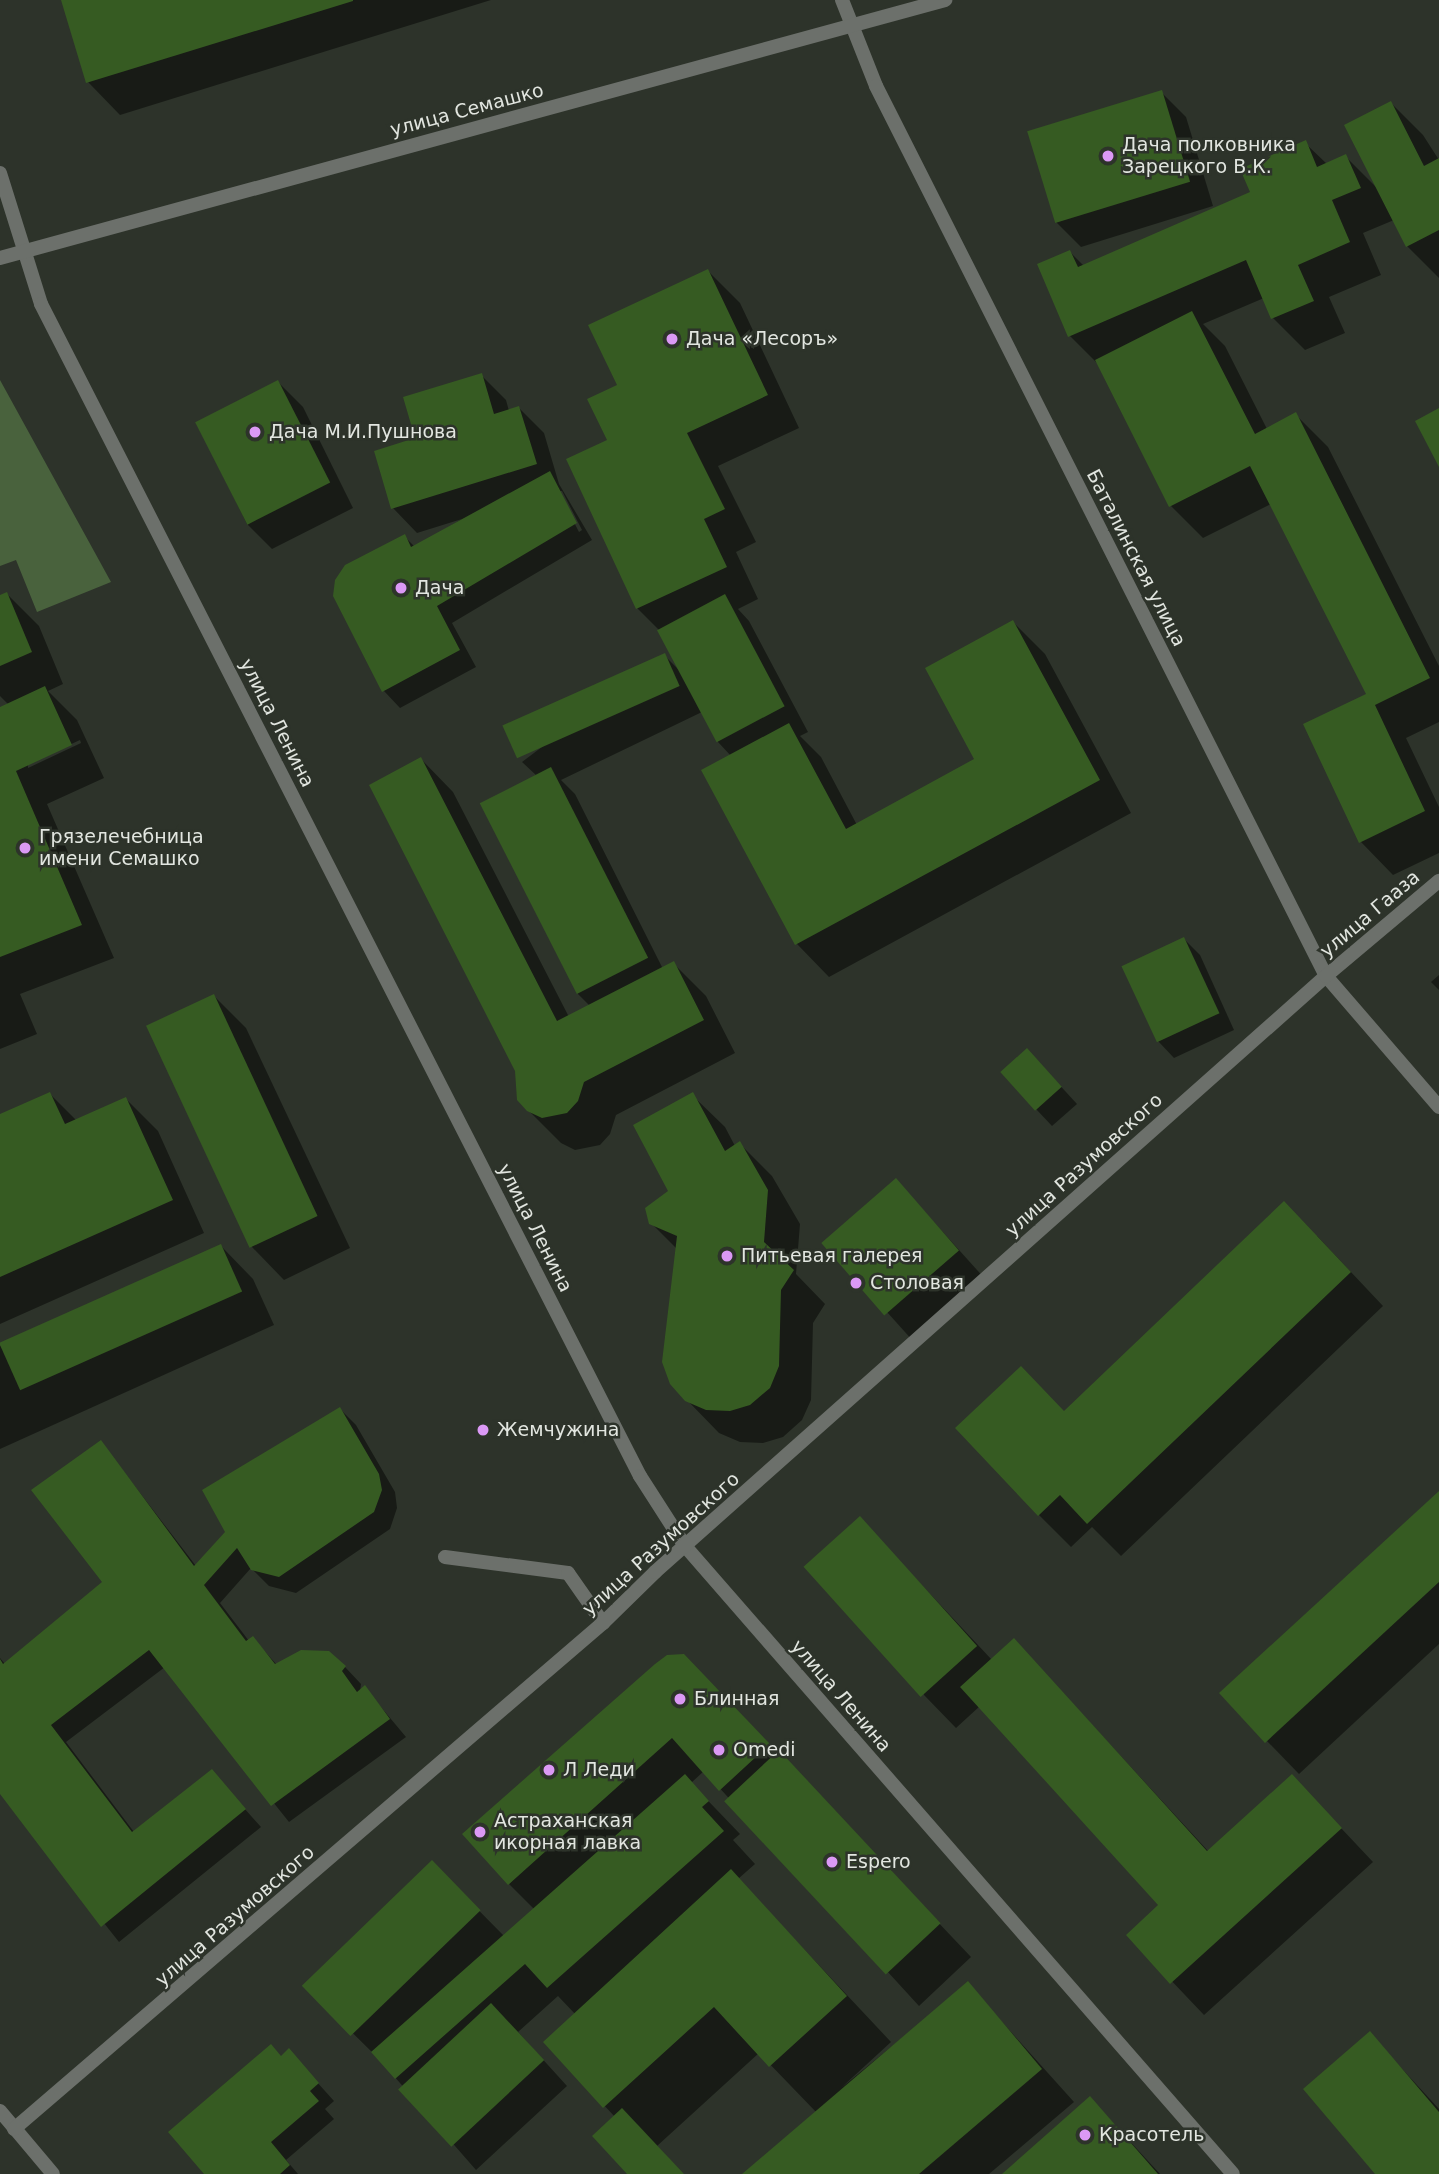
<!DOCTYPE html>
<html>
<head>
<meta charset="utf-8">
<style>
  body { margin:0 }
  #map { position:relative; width:1439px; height:2174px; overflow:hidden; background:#2d332a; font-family:"DejaVu Sans",sans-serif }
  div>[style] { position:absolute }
  .green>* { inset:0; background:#49623d }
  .shadow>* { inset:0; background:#0007; transform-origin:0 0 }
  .building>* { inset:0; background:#365b22; transform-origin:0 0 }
  .service>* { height:14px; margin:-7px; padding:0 7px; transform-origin:7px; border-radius:7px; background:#6c706b }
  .minor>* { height:14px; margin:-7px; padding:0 7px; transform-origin:7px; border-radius:7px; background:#6c706b }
  .dots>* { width:19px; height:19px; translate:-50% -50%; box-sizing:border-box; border:4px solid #2d332a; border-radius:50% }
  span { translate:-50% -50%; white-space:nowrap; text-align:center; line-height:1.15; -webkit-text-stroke:5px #2d332a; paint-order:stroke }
  .street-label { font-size:19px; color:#e2e6e0 }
  .poi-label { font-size:19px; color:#e2e6e0 }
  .left { translate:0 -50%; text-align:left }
</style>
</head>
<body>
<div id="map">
  <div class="green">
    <i style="clip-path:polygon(0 380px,111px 582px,37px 612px,16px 560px,0 566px)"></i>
  </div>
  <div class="shadow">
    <i style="clip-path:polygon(62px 0,491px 0,120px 115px,88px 82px)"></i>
    <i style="clip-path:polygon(1161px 92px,1186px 117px,1213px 206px,1081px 247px,1056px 222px)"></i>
    <i style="clip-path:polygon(1391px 103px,1423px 135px,1439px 160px,1439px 278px,1407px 246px,1394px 220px,1363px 233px,1381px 275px,1329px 297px,1345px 333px,1305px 350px,1273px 318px,1264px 298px,1203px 324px,1225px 346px,1267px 429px,1296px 415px,1328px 447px,1439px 666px,1439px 722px,1406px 738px,1439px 807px,1439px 853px,1393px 875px,1361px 842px,1305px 725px,1368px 695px,1271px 504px,1203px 538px,1171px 506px,1099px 365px,1070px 336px,1070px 252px,1084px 266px,1252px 193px,1305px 143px,1327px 164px,1345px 156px,1377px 188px)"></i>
    <i style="clip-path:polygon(708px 271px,740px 303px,799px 428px,718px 466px,756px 542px,736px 552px,758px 599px,738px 609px,749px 621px,808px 732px,800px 736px,821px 757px,857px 825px,977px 760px,1013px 622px,1045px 654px,1131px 813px,829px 977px,797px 944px,703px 771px,731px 756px,718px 742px,702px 712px,561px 780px,575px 794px,663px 969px,673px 963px,706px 996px,735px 1053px,616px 1115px,610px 1134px,600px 1145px,575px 1150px,561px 1143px,528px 1110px,421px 759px,453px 792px,569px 1017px,590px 1006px,577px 993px,537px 776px,522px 762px,664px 655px,679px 670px,659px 630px,637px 608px,609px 441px,619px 385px)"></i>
    <i style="clip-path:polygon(evenodd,481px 375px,506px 400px,509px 411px,519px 408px,544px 433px,559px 484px,592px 540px,452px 623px,476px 667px,400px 708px,384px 691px,335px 596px,404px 536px,415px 547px,462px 519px,417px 533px,393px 508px,418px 439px,481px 375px,558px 491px,562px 491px,582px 530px,579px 532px,558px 491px)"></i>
    <i style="clip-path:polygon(278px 382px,303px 407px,353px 508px,272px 549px,247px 524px,197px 423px)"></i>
    <i style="clip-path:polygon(evenodd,7px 594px,39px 626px,63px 684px,48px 691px,77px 720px,104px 778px,47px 804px,114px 958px,20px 994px,37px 1034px,0 1049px,0 709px,9px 705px,0 696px,0 597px,7px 594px,80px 740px,81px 743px,28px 768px,28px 764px,80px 740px)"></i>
    <i style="clip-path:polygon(1184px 939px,1200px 955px,1234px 1030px,1174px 1058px,1158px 1041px,1123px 967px)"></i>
    <i style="clip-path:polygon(1439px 975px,1439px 990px,1431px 982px)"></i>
    <i style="clip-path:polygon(214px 996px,246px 1028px,350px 1248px,284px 1280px,252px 1247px,148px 1027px)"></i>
    <i style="clip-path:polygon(1043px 1067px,1077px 1104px,1052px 1126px,1036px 1109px)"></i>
    <i style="clip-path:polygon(50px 1094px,77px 1121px,126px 1099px,158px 1131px,204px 1233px,0 1324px,0 1116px)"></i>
    <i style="clip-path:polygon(692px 1095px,725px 1127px,735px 1146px,740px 1144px,772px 1176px,800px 1224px,796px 1274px,825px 1304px,813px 1323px,811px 1400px,802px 1420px,783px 1437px,763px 1443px,740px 1442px,719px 1433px,686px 1399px,678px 1250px,651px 1223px,670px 1192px)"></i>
    <i style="left:896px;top:1180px;width:130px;height:95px;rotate:48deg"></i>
    <i style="clip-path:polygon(1317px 1236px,1383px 1306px,1121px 1556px,1092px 1527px,1071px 1547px,1039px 1515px,1065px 1413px)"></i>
    <i style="clip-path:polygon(221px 1246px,253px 1279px,274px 1325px,0 1449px,0 1346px)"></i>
    <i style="clip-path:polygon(340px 1409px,356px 1425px,395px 1492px,397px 1508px,390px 1529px,296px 1593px,269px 1586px,251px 1568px,220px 1603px,249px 1641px,253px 1638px,277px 1665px,345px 1667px,361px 1684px,360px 1692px,365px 1688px,406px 1737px,289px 1822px,165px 1667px,66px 1742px,134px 1832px,211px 1771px,261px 1827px,119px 1942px,0 1792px,0 1658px,5px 1664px,105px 1582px,101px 1442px,196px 1566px)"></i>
    <i style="clip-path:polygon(1439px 1493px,1439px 1644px,1299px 1774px,1267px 1741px)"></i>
    <i style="clip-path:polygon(860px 1519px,992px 1660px,1014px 1640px,1209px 1852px,1292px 1776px,1373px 1862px,1204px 2015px,1128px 1935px,1161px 1905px,980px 1706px,956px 1728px,924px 1695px)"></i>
    <i style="clip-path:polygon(716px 1688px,971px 1957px,919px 2006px,704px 1771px,691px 1783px,740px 1834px,733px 1840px,755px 1864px,738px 1879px,891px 2042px,841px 2088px,968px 1984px,1074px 2102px,989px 2174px,745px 2174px,817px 2113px,759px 2053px,657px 2146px,683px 2174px,630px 2174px,615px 2117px,546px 2043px,576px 2015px,558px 1996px,518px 2032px,567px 2086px,476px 2170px,379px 2059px,306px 1987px,432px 1863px,504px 1936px,534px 1909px,509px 1884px)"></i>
    <i style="clip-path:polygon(1370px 2034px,1439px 2109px,1439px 2174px,1378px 2174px)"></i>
    <i style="clip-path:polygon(289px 2051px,334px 2101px,325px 2109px,334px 2119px,286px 2160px,298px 2174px,206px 2174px)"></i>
    <i style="clip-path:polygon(1090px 2098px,1160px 2174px,1004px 2174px)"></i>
  </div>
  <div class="building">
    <i style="clip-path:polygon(61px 0,353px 0,353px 1px,86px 83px)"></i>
    <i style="left:1162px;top:90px;width:96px;height:141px;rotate:73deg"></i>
    <i style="clip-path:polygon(1391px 101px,1424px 166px,1439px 158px,1439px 230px,1406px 247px,1344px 125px)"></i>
    <i style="clip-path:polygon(1306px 140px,1317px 167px,1346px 154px,1361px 188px,1332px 200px,1350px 242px,1298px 265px,1314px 301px,1271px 319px,1246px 260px,1068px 337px,1037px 264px,1070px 250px,1078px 267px,1250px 192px,1240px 169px)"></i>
    <i style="clip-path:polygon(708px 269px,768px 395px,687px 433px,725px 509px,704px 519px,727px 567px,636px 609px,566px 459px,607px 440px,587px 399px,617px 385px,588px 325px)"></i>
    <i style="clip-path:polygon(1192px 311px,1255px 434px,1296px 412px,1430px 678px,1375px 705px,1425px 811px,1359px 843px,1303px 724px,1366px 694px,1250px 466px,1169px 507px,1095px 360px)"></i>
    <i style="clip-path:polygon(482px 373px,494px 414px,519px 406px,537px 464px,391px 509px,374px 451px,415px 438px,403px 397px)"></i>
    <i style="left:278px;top:380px;width:115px;height:93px;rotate:63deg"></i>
    <i style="clip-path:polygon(1439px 408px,1439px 467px,1415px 421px)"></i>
    <i style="clip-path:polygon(550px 471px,577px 523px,437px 606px,460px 650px,382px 692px,333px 596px,335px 580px,345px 565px,405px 534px,411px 547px)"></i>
    <i style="clip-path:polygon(7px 592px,32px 652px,0 666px,0 595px)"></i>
    <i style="left:725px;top:594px;width:127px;height:77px;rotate:62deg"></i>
    <i style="clip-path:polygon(1013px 620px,1100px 780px,795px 945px,701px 770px,789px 723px,846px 829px,974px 759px,925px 668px)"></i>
    <i style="left:665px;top:653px;width:36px;height:178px;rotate:66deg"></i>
    <i style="clip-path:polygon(45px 686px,72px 745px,16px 771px,82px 925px,0 957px,0 707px)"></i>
    <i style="clip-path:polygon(421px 757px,557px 1021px,674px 961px,704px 1020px,584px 1082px,578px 1101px,567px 1113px,542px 1118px,527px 1111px,517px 1100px,515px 1071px,369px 785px)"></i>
    <i style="left:551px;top:767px;width:214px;height:80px;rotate:63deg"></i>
    <i style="left:1184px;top:937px;width:84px;height:69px;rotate:65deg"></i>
    <i style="left:214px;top:994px;width:245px;height:75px;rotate:65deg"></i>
    <i style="left:1027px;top:1048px;width:52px;height:36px;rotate:48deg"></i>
    <i style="clip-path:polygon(50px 1092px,65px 1124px,126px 1097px,173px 1200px,0 1277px,0 1114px)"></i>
    <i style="clip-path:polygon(693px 1092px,725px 1151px,740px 1141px,768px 1190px,764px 1242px,794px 1270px,781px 1290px,779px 1366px,770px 1388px,750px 1405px,730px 1411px,706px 1410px,685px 1401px,670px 1384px,662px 1362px,677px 1236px,649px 1224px,645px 1208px,668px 1191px,633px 1125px)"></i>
    <i style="left:896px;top:1178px;width:96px;height:99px;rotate:49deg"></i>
    <i style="clip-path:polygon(1284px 1201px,1351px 1272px,1087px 1524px,1060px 1495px,1038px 1516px,955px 1428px,1021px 1366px,1064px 1411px)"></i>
    <i style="left:221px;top:1244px;width:52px;height:243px;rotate:66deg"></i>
    <i style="clip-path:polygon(340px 1407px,379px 1474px,382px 1490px,374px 1512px,279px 1577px,251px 1570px,237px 1548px,204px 1585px,246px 1641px,253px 1636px,275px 1664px,301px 1650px,329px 1651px,346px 1666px,342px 1671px,357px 1692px,365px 1685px,390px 1719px,271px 1806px,149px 1650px,51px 1725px,132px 1832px,212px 1769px,246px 1809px,101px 1927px,0 1794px,0 1659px,3px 1664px,102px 1582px,31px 1490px,101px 1440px,194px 1566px,225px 1532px,202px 1490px)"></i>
    <i style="clip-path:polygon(1439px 1491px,1439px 1582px,1265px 1743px,1219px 1693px)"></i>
    <i style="left:860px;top:1516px;width:175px;height:76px;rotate:48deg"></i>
    <i style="clip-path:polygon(1014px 1638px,1207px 1851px,1292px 1774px,1342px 1828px,1170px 1984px,1126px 1935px,1158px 1905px,960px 1687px)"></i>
    <i style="clip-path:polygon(684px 1654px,770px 1744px,719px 1791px,672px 1738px,508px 1885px,462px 1834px,655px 1664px,667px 1655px)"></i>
    <i style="left:779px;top:1750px;width:237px;height:75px;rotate:47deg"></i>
    <i style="clip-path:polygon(685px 1774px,709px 1801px,702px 1807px,724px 1831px,547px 1988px,525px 1964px,395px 2079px,371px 2052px)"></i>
    <i style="left:432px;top:1860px;width:70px;height:181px;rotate:46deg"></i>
    <i style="clip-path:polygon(731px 1869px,847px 1996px,769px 2067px,714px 2007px,603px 2108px,543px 2042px)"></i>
    <i style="clip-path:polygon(968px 1981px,1042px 2069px,919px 2174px,742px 2174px)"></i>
    <i style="left:491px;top:2003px;width:78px;height:127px;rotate:47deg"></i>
    <i style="clip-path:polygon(1370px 2031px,1439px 2112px,1439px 2174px,1375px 2174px,1303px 2089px)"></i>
    <i style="clip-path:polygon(271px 2044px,281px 2056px,289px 2048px,319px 2083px,310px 2091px,319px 2101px,271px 2142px,290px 2165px,280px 2174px,204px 2174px,168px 2132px)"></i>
    <i style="clip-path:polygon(1090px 2096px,1158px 2174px,1002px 2174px)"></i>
    <i style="clip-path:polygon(622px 2108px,684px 2174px,627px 2174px,592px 2136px)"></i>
  </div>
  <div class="service">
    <i style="left:445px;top:1557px;width:124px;rotate:7.4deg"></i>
    <i style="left:568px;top:1573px;width:61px;rotate:55deg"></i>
  </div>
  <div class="minor">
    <i style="left:842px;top:0;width:92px;rotate:68.4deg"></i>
    <i style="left:876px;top:86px;width:997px;rotate:63.18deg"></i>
    <i style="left:1326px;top:976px;width:173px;rotate:49.2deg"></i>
    <i style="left:0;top:173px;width:137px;rotate:72.6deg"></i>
    <i style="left:41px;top:304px;width:1316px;rotate:62.93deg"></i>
    <i style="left:640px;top:1476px;width:83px;rotate:57.3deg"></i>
    <i style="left:685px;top:1546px;width:833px;rotate:48.89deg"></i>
    <i style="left:0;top:258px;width:980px;rotate:-15.27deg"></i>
    <i style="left:0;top:2111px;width:82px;rotate:49.9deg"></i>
    <i style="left:14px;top:2129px;width:777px;rotate:-40.67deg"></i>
    <i style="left:603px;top:1623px;width:73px;rotate:-44.4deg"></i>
    <i style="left:655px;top:1572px;width:897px;rotate:-41.61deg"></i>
    <i style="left:1326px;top:976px;width:148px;rotate:-40.1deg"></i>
  </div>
  <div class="dots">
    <i style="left:1108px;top:156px;background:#db99f5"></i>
    <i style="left:672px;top:339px;background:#db99f5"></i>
    <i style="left:255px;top:432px;background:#db99f5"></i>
    <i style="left:401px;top:588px;background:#db99f5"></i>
    <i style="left:25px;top:848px;background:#db99f5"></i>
    <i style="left:727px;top:1256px;background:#db99f5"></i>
    <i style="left:856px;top:1283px;background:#db99f5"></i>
    <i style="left:483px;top:1430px;background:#db99f5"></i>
    <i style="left:680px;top:1699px;background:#db99f5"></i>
    <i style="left:719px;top:1750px;background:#db99f5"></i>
    <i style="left:549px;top:1770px;background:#db99f5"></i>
    <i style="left:480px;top:1832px;background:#db99f5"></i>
    <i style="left:832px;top:1862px;background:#db99f5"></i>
    <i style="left:1085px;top:2135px;background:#db99f5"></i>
  </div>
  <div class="street-label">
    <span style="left:467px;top:110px;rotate:-15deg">улица Семашко</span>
    <span style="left:1136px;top:558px;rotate:63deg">Баталинская улица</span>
    <span style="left:277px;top:723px;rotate:63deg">улица Ленина</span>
    <span style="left:1370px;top:914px;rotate:-40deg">улица Гааза</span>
    <span style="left:1084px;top:1165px;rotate:-42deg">улица Разумовского</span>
    <span style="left:535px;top:1228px;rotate:63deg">улица Ленина</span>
    <span style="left:661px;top:1544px;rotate:-42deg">улица Разумовского</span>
    <span style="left:841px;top:1696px;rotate:49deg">улица Ленина</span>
    <span style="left:235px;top:1916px;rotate:-41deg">улица Разумовского</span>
  </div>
  <div class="poi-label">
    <span class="left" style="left:1122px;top:156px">Дача полковника<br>Зарецкого В.К.</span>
    <span class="left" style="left:686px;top:339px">Дача «Лесоръ»</span>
    <span class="left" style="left:269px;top:432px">Дача М.И.Пушнова</span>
    <span class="left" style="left:415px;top:588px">Дача</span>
    <span class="left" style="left:39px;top:848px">Грязелечебница<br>имени Семашко</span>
    <span class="left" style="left:741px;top:1256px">Питьевая галерея</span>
    <span class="left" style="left:870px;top:1283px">Столовая</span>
    <span class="left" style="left:497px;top:1430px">Жемчужина</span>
    <span class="left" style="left:694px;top:1699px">Блинная</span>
    <span class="left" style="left:733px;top:1750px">Omedi</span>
    <span class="left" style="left:563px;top:1770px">Л Леди</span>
    <span class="left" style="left:494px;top:1832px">Астраханская<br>икорная лавка</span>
    <span class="left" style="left:846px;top:1862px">Espero</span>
    <span class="left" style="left:1099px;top:2135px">Красотель</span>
  </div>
</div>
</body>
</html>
